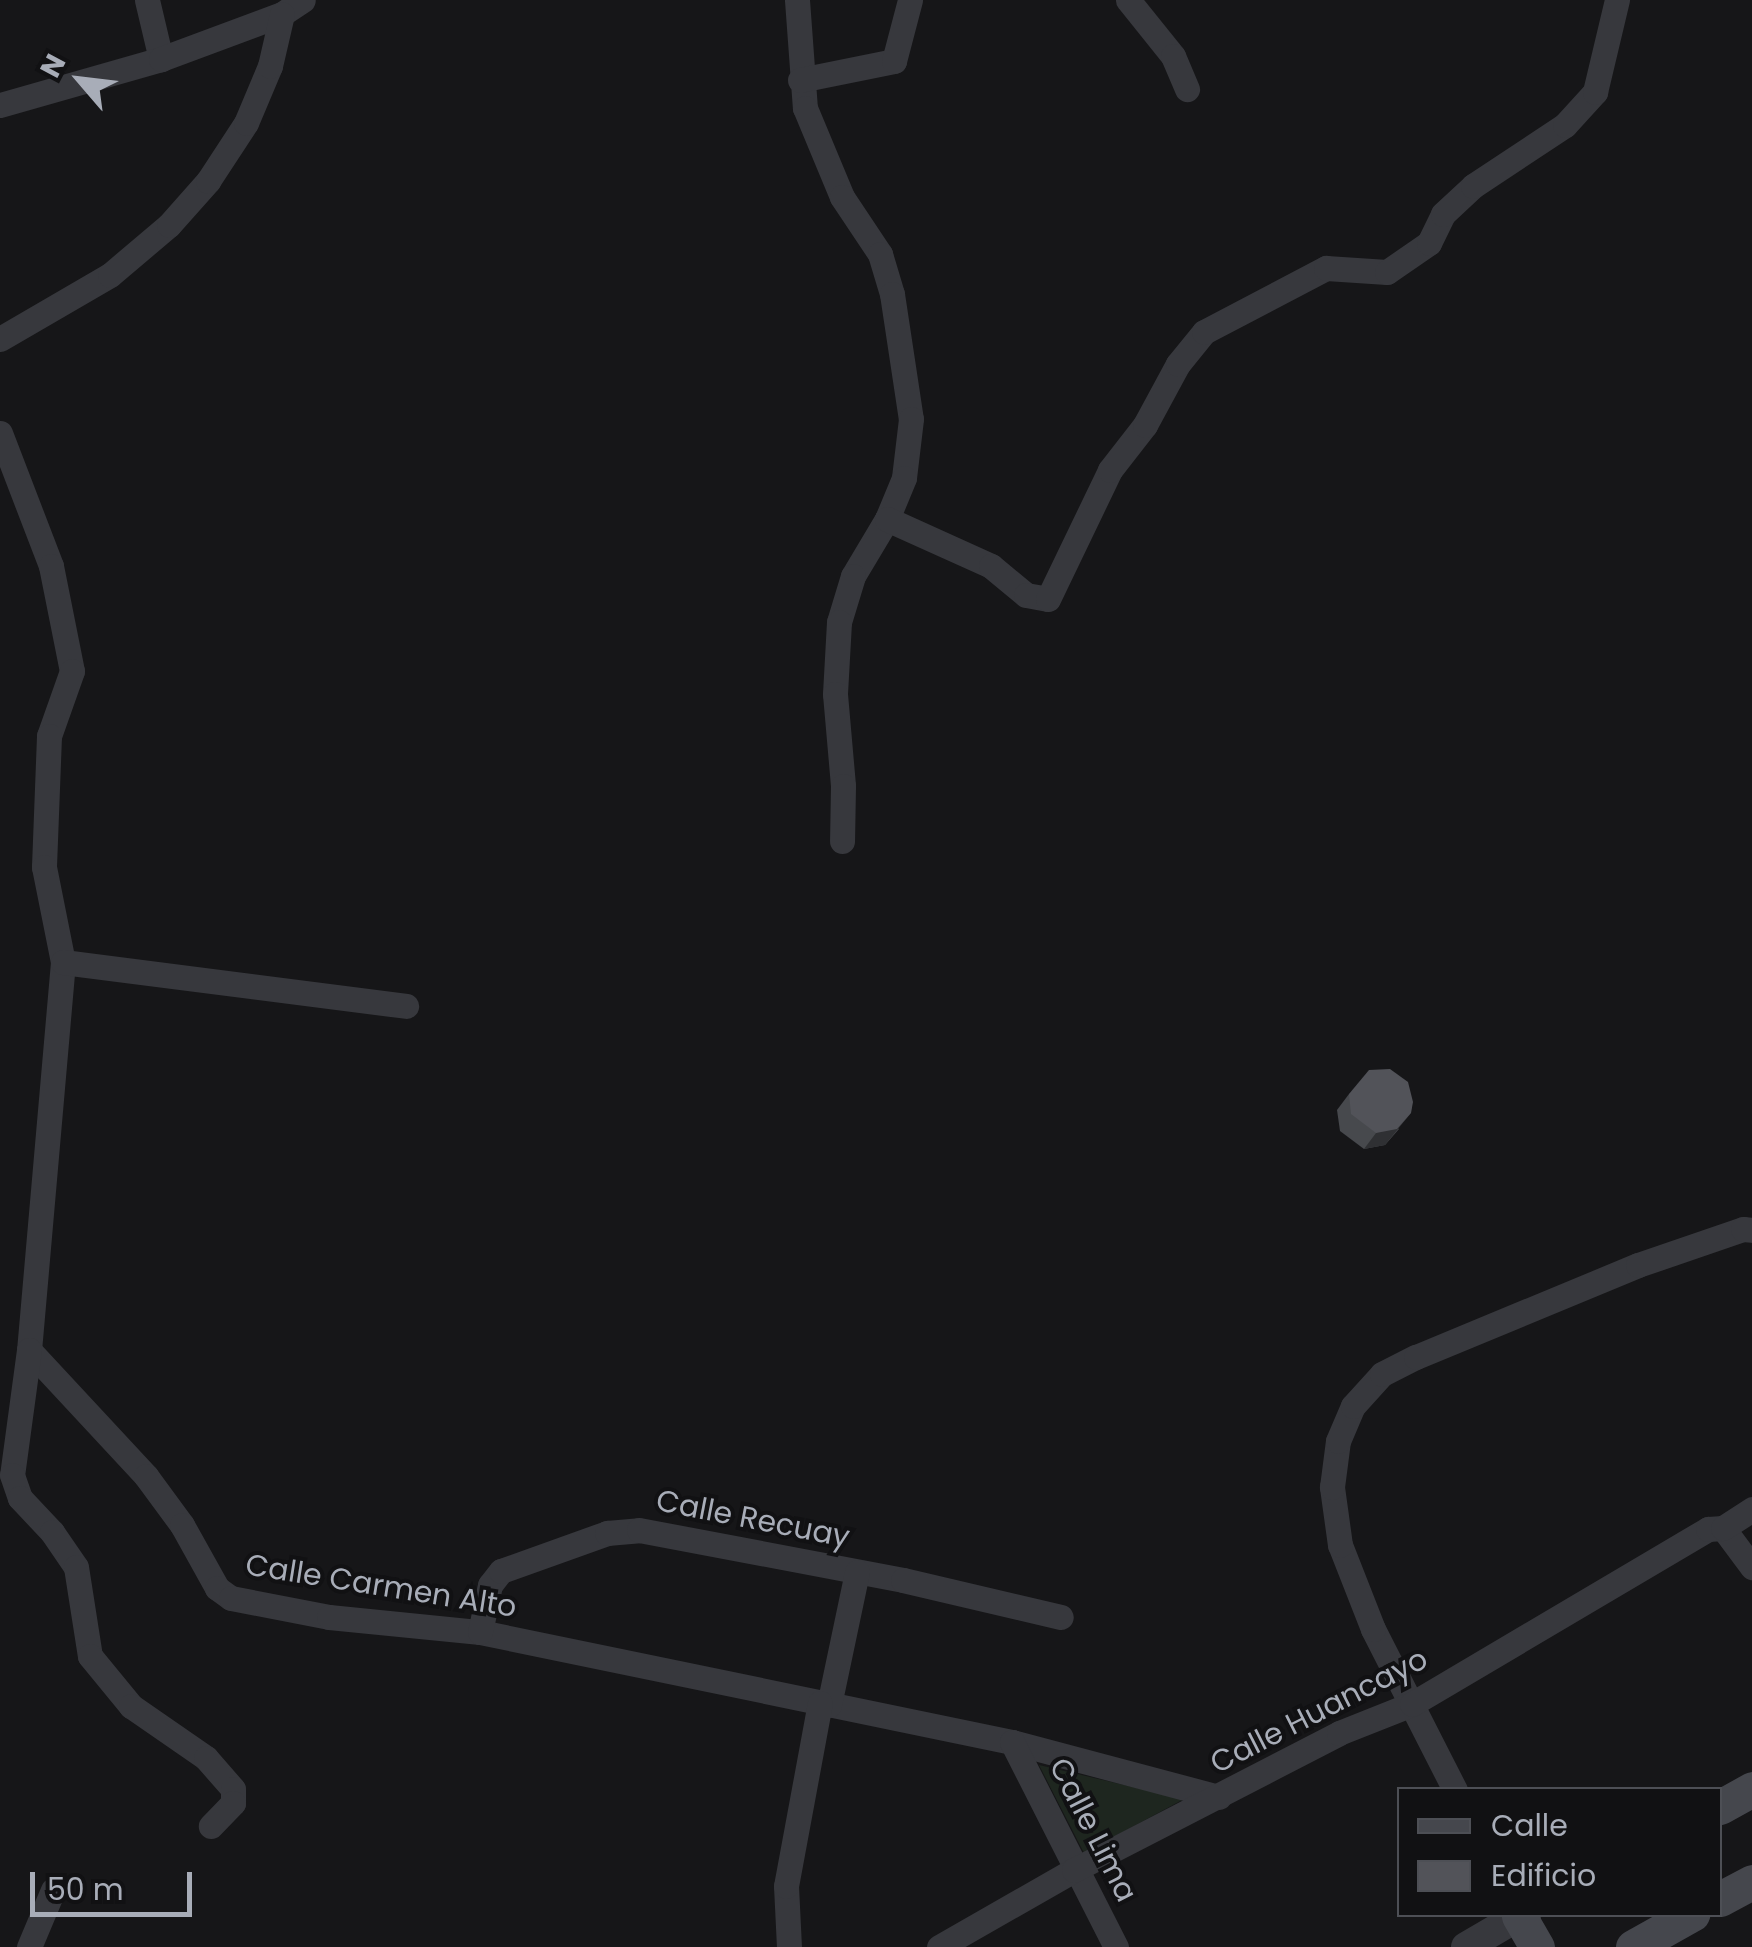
<!DOCTYPE html>
<html>
<head>
<meta charset="utf-8">
<style>
  body { margin:0 }
  #map { position:relative; width:1752px; height:1947px; overflow:hidden; background:#161618; font-family:Poppins,sans-serif }
  div>[style] { position:absolute }
  .green>* { inset:0; background:#1e261f }
  .minor>* { height:25px; margin:-12.5px; padding:0 12.5px; transform-origin:12.5px; border-radius:12.5px; background:#37383d }
  .tertiary>* { height:30px; margin:-15px; padding:0 15px; transform-origin:15px; border-radius:15px; background:#37383d }
  .secondary>* { height:35px; margin:-17.5px; padding:0 17.5px; transform-origin:17.5px; border-radius:17.5px; background:#45474d }
  .wall>* { inset:0; background:#47494d }
  .shaded-wall>* { inset:0; background:#2f3033 }
  .building>* { inset:0; background:#525359 }
  span { translate:-50% -50%; white-space:nowrap; text-align:center; line-height:1.15; -webkit-text-stroke:8px #111113; paint-order:stroke }
  .street-label { font-size:30px; color:#a8adb8 }
  .legend { position:absolute; left:1397px; top:1787px; width:325px; height:130px; box-sizing:border-box; background:#111113; border:2px solid #4d4f55; margin:0; padding:12px 18px; list-style:none; font-size:30px; color:#a8adb8 }
  .legend li { display:flex; align-items:center; gap:20px; height:50px }
  .legend b { width:50px; border:2px solid #4d4f55 }
  .north { position:absolute; left:30px; top:30px; width:100px; height:100px; -webkit-text-stroke:8px #111113; paint-order:stroke; rotate:298deg; font-size:28px; font-weight:700; line-height:40px; text-align:center; color:#a8adb8 }
  .north::after { content:''; display:block; margin:auto; width:35px; height:45px; background:#a8adb8; clip-path:polygon(50% 0,100% 100%,50% 72%,0 100%) }
  .scale { position:absolute; left:30px; top:1872px; width:162px; height:45px; box-sizing:border-box; border:5px solid #a8adb8; border-top:0; padding-left:12px; font-size:30px; line-height:35px; white-space:nowrap; color:#a8adb8; -webkit-text-stroke:8px #111113; paint-order:stroke }
</style>
</head>
<body>
<div id="map">
  <div class="green">
    <i style="clip-path:polygon(1039px 1765px,1184px 1799px,1084px 1853px)"></i>
  </div>
  <div class="minor">
    <i style="left:147px;top:0;width:61px;rotate:76.7deg"></i>
    <i style="left:797px;top:0;width:108px;rotate:85.8deg"></i>
    <i style="left:805px;top:108px;width:96px;rotate:67.4deg"></i>
    <i style="left:842px;top:197px;width:69px;rotate:56.3deg"></i>
    <i style="left:880px;top:254px;width:42px;rotate:73.3deg"></i>
    <i style="left:892px;top:294px;width:126px;rotate:81.4deg"></i>
    <i style="left:911px;top:419px;width:59px;rotate:96.8deg"></i>
    <i style="left:904px;top:478px;width:44px;rotate:112.5deg"></i>
    <i style="left:887px;top:519px;width:66px;rotate:120.8deg"></i>
    <i style="left:853px;top:576px;width:48px;rotate:106.9deg"></i>
    <i style="left:839px;top:622px;width:72px;rotate:93.2deg"></i>
    <i style="left:835px;top:694px;width:92px;rotate:85deg"></i>
    <i style="left:843px;top:786px;width:55px;rotate:91deg"></i>
    <i style="left:1128px;top:0;width:72px;rotate:51.2deg"></i>
    <i style="left:1173px;top:56px;width:36px;rotate:67deg"></i>
    <i style="left:800px;top:80px;width:96px;rotate:-11.4deg"></i>
    <i style="left:894px;top:61px;width:63px;rotate:-75.3deg"></i>
    <i style="left:0;top:105px;width:167px;rotate:-15.9deg"></i>
    <i style="left:161px;top:59px;width:129px;rotate:-20.4deg"></i>
    <i style="left:282px;top:14px;width:25px;rotate:-34deg"></i>
    <i style="left:0;top:339px;width:127px;rotate:-30.2deg"></i>
    <i style="left:110px;top:275px;width:77px;rotate:-40.3deg"></i>
    <i style="left:169px;top:225px;width:59px;rotate:-48.4deg"></i>
    <i style="left:208px;top:181px;width:69px;rotate:-56.8deg"></i>
    <i style="left:246px;top:123px;width:62px;rotate:-67.2deg"></i>
    <i style="left:270px;top:66px;width:53px;rotate:-77deg"></i>
    <i style="left:0;top:433px;width:142px;rotate:69deg"></i>
    <i style="left:51px;top:566px;width:107px;rotate:78.7deg"></i>
    <i style="left:72px;top:671px;width:69px;rotate:109.5deg"></i>
    <i style="left:49px;top:736px;width:131px;rotate:92.2deg"></i>
    <i style="left:44px;top:867px;width:97px;rotate:78.7deg"></i>
    <i style="left:63px;top:962px;width:389px;rotate:95deg"></i>
    <i style="left:29px;top:1350px;width:172px;rotate:47.1deg"></i>
    <i style="left:146px;top:1476px;width:61px;rotate:53.7deg"></i>
    <i style="left:182px;top:1525px;width:72px;rotate:60.9deg"></i>
    <i style="left:217px;top:1588px;width:17px;rotate:36deg"></i>
    <i style="left:231px;top:1598px;width:100px;rotate:11deg"></i>
    <i style="left:329px;top:1617px;width:152px;rotate:5.7deg"></i>
    <i style="left:480px;top:1632px;width:543px;rotate:11.68deg"></i>
    <i style="left:1012px;top:1742px;width:214px;rotate:14.9deg"></i>
    <i style="left:887px;top:519px;width:114px;rotate:24.3deg"></i>
    <i style="left:991px;top:566px;width:45px;rotate:39.6deg"></i>
    <i style="left:1026px;top:595px;width:22px;rotate:10deg"></i>
    <i style="left:1048px;top:599px;width:143px;rotate:-64.3deg"></i>
    <i style="left:1110px;top:470px;width:57px;rotate:-52.1deg"></i>
    <i style="left:1145px;top:425px;width:69px;rotate:-61.6deg"></i>
    <i style="left:1178px;top:364px;width:41px;rotate:-50.9deg"></i>
    <i style="left:1204px;top:332px;width:138px;rotate:-27.7deg"></i>
    <i style="left:1326px;top:268px;width:61px;rotate:3.8deg"></i>
    <i style="left:1387px;top:272px;width:51px;rotate:-34.6deg"></i>
    <i style="left:1429px;top:243px;width:32px;rotate:-64deg"></i>
    <i style="left:1443px;top:214px;width:41px;rotate:-43deg"></i>
    <i style="left:1473px;top:186px;width:110px;rotate:-33.5deg"></i>
    <i style="left:1565px;top:125px;width:45px;rotate:-47.7deg"></i>
    <i style="left:1595px;top:92px;width:95px;rotate:-76.6deg"></i>
    <i style="left:63px;top:962px;width:346px;rotate:7.3deg"></i>
    <i style="left:29px;top:1350px;width:126px;rotate:97.7deg"></i>
    <i style="left:12px;top:1475px;width:24px;rotate:71deg"></i>
    <i style="left:20px;top:1498px;width:47px;rotate:46.7deg"></i>
    <i style="left:52px;top:1532px;width:42px;rotate:55.6deg"></i>
    <i style="left:76px;top:1567px;width:90px;rotate:81.1deg"></i>
    <i style="left:90px;top:1656px;width:65px;rotate:50.6deg"></i>
    <i style="left:131px;top:1706px;width:91px;rotate:34.7deg"></i>
    <i style="left:206px;top:1758px;width:41px;rotate:48.9deg"></i>
    <i style="left:233px;top:1789px;width:14px;rotate:90deg"></i>
    <i style="left:233px;top:1803px;width:32px;rotate:134deg"></i>
    <i style="left:1723px;top:1528px;width:49px;rotate:53.4deg"></i>
    <i style="left:480px;top:1632px;width:48px;rotate:-78deg"></i>
    <i style="left:490px;top:1585px;width:18px;rotate:-52deg"></i>
    <i style="left:501px;top:1571px;width:113px;rotate:-19.7deg"></i>
    <i style="left:607px;top:1533px;width:32px;rotate:-5deg"></i>
    <i style="left:639px;top:1530px;width:269px;rotate:10.7deg"></i>
    <i style="left:903px;top:1580px;width:162px;rotate:13.2deg"></i>
    <i style="left:829px;top:1705px;width:136px;rotate:-78.1deg"></i>
    <i style="left:1012px;top:1742px;width:230px;rotate:63.1deg"></i>
    <i style="left:1455px;top:1790px;width:181px;rotate:-117deg"></i>
    <i style="left:1373px;top:1629px;width:90px;rotate:-111.4deg"></i>
    <i style="left:1340px;top:1545px;width:59px;rotate:-97.9deg"></i>
    <i style="left:1332px;top:1487px;width:46px;rotate:-82.6deg"></i>
    <i style="left:1338px;top:1441px;width:38px;rotate:-67deg"></i>
    <i style="left:1353px;top:1406px;width:43px;rotate:-47.8deg"></i>
    <i style="left:1382px;top:1374px;width:38px;rotate:-27deg"></i>
    <i style="left:1416px;top:1357px;width:240px;rotate:-22.5deg"></i>
    <i style="left:1638px;top:1265px;width:111px;rotate:-18.9deg"></i>
    <i style="left:1743px;top:1229px;width:9px;rotate:6deg"></i>
    <i style="left:29px;top:1947px;width:62px;rotate:-67.2deg"></i>
    <i style="left:789px;top:1947px;width:61px;rotate:-92.8deg"></i>
    <i style="left:786px;top:1886px;width:186px;rotate:-79.5deg"></i>
    <i style="left:939px;top:1947px;width:155px;rotate:-29.7deg"></i>
    <i style="left:1074px;top:1870px;width:298px;rotate:-27.3deg"></i>
    <i style="left:1339px;top:1733px;width:79px;rotate:-21.7deg"></i>
    <i style="left:1412px;top:1704px;width:344px;rotate:-30.6deg"></i>
    <i style="left:1708px;top:1529px;width:15px;rotate:-4deg"></i>
    <i style="left:1723px;top:1528px;width:35px;rotate:-33deg"></i>
  </div>
  <div class="tertiary">
    <i style="left:1466px;top:1947px;width:61px;rotate:-30.3deg"></i>
  </div>
  <div class="secondary">
    <i style="left:1720px;top:1807px;width:37px;rotate:-29deg"></i>
    <i style="left:1720px;top:1899px;width:36px;rotate:-28deg"></i>
    <i style="left:1523px;top:1914px;width:4px;rotate:153deg"></i>
    <i style="left:1519px;top:1916px;width:36px;rotate:60deg"></i>
    <i style="left:1633px;top:1947px;width:68px;rotate:-29.2deg"></i>
  </div>
  <div class="wall">
    <i style="clip-path:polygon(1349px 1094px,1399px 1129px,1385px 1145px,1364px 1149px,1340px 1131px,1337px 1110px)"></i>
  </div>
  <div class="shaded-wall">
    <i style="clip-path:polygon(1411px 1113px,1385px 1145px,1364px 1149px,1376px 1133px)"></i>
  </div>
  <div class="building">
    <i style="clip-path:polygon(1390px 1069px,1408px 1082px,1413px 1102px,1411px 1113px,1397px 1129px,1376px 1133px,1351px 1114px,1349px 1094px,1369px 1070px)"></i>
  </div>
  <div class="street-label">
    <span style="left:753px;top:1519px;rotate:11deg">Calle Recuay</span>
    <span style="left:381px;top:1586px;rotate:9deg">Calle Carmen Alto</span>
    <span style="left:1319px;top:1711px;rotate:-27deg">Calle Huancayo</span>
    <span style="left:1093px;top:1830px;rotate:63deg">Calle Lima</span>
  </div>
  <ul class="legend">
  <li><b style="height:12px;background:#45474d"></b>Calle</li>
  <li><b style="height:28px;background:#525359"></b>Edificio</li>
  </ul>
  <div class="north">N</div>
  <div class="scale">50 m</div>
</div>
</body>
</html>
